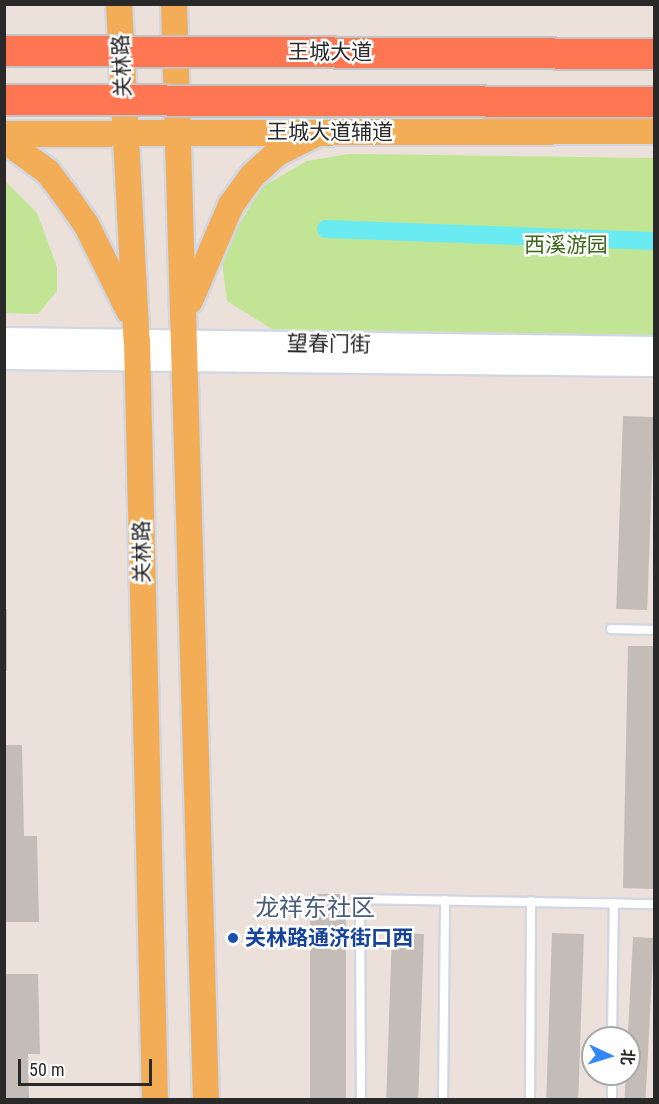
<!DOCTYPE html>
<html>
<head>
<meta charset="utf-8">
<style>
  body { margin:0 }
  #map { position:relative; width:659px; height:1104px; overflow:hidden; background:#ece0da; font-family:"Roboto Condensed","Noto Sans SC",sans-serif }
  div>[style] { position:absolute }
  .green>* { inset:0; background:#c1e495 }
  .canal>* { height:18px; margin:-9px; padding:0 9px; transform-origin:9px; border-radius:9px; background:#6aebf1 }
  .building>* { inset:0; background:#c4bcb6; transform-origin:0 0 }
  .roads { filter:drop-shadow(2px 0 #d0d7e3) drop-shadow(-2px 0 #d0d7e3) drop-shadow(0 2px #d0d7e3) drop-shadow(0 -2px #d0d7e3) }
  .lane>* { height:8px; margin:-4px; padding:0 4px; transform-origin:4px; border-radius:4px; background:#fff }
  .secondary>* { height:22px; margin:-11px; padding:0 11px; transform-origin:11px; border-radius:11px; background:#fff }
  .primary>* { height:26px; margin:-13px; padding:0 13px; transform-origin:13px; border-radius:13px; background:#f4ad57 }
  .bridges { filter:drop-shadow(2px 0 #c3c3c3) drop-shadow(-2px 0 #c3c3c3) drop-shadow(0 2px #c3c3c3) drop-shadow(0 -2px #c3c3c3) }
  .highway-bridge>* { height:30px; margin:-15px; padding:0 15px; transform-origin:15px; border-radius:15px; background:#ff7752 }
  .dots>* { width:16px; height:16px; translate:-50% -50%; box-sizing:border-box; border:3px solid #fff; border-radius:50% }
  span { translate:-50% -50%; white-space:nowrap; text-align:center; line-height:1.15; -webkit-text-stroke:5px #fff; paint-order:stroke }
  .street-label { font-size:21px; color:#292929 }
  .park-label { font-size:21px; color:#3a6718 }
  .transit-label { font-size:21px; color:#164399; font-weight:700 }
  .left { translate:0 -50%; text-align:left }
  .quarter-label { font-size:24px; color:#485d7b }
  .frame { position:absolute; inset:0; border:6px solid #292929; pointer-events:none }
  .north { position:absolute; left:581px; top:1026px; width:60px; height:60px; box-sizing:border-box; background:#fff; border:2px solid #a9a9a9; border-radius:50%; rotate:94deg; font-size:16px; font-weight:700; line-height:24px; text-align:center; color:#292929 }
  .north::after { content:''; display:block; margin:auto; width:21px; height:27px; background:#3587fe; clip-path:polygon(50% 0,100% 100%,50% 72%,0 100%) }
  .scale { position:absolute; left:18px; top:1059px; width:134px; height:27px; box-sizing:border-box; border:3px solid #292929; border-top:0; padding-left:8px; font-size:18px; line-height:21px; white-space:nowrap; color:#292929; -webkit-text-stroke:4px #fff; paint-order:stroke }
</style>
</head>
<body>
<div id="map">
  <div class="green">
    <i style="clip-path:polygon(349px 154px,654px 158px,654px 335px,272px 329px,227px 301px,221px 254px,262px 187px,307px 161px)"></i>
    <i style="clip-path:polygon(4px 180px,37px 213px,57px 267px,57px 291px,38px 314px,5px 313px)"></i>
  </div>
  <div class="canal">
    <i style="left:326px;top:229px;width:328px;rotate:2.1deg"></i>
  </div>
  <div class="building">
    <i style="left:623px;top:416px;width:31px;height:193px;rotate:2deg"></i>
    <i style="left:4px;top:609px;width:3px;height:62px"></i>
    <i style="clip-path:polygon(628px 646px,654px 646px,654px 889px,623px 888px)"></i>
    <i style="clip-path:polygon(4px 745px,22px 745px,24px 836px,37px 836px,39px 922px,5px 922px)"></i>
    <i style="left:310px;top:894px;width:36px;height:206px"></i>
    <i style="left:392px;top:933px;width:32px;height:167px;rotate:2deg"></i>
    <i style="left:552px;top:933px;width:32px;height:167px;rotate:2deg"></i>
    <i style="left:633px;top:937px;width:21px;height:163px;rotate:3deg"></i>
    <i style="clip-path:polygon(4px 974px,38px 974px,40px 1054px,28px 1054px,29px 1100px,4px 1100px)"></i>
  </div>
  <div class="roads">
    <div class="lane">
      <i style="left:611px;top:629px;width:43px;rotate:1.3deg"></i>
      <i style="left:612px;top:1038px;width:135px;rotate:-89.2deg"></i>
      <i style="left:361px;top:1100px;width:201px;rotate:-90.3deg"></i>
      <i style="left:360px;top:899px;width:294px;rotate:1deg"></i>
      <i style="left:443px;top:1100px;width:200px;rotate:-89.4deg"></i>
      <i style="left:530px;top:1100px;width:199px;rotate:-89.7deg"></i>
      <i style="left:612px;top:1100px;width:26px;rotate:-90deg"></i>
    </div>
    <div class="secondary">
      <i style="left:4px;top:339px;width:650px;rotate:0.79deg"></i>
      <i style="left:4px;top:358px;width:650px;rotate:0.62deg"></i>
    </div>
    <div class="primary">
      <i style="left:119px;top:4px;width:338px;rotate:87deg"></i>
      <i style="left:137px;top:342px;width:758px;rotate:88.64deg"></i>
      <i style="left:174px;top:4px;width:1096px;rotate:88.33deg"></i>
      <i style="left:4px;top:134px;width:650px;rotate:-0.26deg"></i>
      <i style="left:4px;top:140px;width:54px;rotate:36deg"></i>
      <i style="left:48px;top:172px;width:26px;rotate:53deg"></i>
      <i style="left:64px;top:193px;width:38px;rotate:55deg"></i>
      <i style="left:86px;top:224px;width:97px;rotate:63.7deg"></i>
      <i style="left:190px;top:301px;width:104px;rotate:-66.9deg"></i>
      <i style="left:231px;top:205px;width:37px;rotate:-54deg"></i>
      <i style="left:253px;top:175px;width:31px;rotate:-42deg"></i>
      <i style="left:276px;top:154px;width:42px;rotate:-26.6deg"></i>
    </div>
  </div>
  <div class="bridges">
    <div class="highway-bridge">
      <i style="left:4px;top:51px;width:650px;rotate:0.26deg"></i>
      <i style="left:4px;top:100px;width:650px;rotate:0.18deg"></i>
    </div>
  </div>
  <div class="dots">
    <i style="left:233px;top:938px;background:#1a4fb4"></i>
  </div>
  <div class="street-label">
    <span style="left:330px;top:52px">王城大道</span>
    <span style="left:122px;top:66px;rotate:-93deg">关林路</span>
    <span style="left:330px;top:132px">王城大道辅道</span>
    <span style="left:329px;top:344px;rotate:1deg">望春门街</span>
    <span style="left:142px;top:552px;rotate:-91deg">关林路</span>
  </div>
  <div class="park-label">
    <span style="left:566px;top:245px">西溪游园</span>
  </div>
  <div class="transit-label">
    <span class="left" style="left:245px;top:938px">关林路通济街口西</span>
  </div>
  <div class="quarter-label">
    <span style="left:315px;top:909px">龙祥东社区</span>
  </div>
  <div class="frame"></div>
  <div class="north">北</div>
  <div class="scale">50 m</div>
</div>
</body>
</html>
